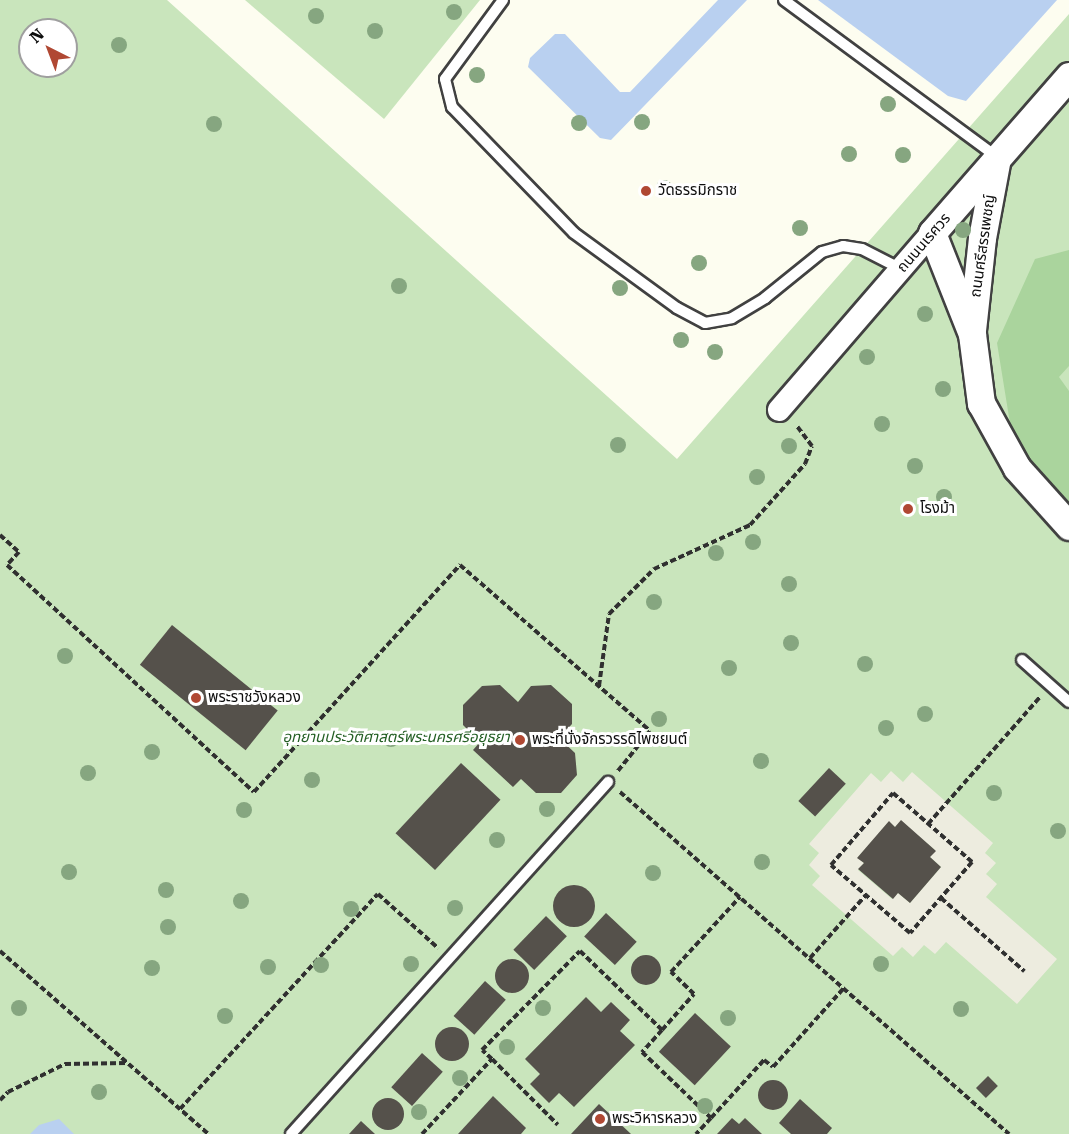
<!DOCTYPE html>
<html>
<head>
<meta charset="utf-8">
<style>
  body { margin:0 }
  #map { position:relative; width:1069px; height:1134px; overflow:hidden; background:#fdfdf0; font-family:"Roboto Serif","Noto Sans Thai",serif }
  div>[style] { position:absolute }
  .green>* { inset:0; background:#c9e5bc }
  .forest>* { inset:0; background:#aad49d }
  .plaza>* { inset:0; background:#edecdf }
  .water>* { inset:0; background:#b9d0f0 }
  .building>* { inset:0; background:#55514b; transform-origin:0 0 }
  .round { border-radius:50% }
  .path>* { height:4px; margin-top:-2px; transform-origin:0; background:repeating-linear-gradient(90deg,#303030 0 6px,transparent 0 9px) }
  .roads { filter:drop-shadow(2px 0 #414141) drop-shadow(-2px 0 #414141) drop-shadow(0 2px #414141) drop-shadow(0 -2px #414141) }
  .service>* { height:10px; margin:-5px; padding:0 5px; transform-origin:5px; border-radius:5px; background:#fff }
  .minor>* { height:22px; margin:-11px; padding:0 11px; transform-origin:11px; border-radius:11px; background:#fff }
  .tertiary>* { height:27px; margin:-13.5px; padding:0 13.5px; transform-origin:13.5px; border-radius:13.5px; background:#fff }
  .trees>* { width:16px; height:16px; margin:-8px; border-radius:50%; background:#86a680 }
  .dots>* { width:16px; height:16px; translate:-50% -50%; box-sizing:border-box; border:3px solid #fff; border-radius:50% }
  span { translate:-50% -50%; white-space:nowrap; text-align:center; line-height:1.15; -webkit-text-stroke:6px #fff; paint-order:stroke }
  .poi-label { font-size:15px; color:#0e0e0e }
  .left { translate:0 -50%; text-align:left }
  .street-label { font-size:15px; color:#0e0e0e }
  .park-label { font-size:15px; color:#245f24; font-style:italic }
  .north { position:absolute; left:18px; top:18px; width:60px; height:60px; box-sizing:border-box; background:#fff; border:2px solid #9f9f9f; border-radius:50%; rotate:318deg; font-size:16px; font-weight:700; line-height:24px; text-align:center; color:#0e0e0e }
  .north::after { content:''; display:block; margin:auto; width:21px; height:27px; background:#b04833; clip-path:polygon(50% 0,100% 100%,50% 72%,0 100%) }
</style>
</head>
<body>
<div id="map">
  <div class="green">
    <i style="clip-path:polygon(evenodd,0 0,167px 0,677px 459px,1069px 14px,1069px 1134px,0 1134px,0 0,30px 30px,66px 30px,66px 66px,30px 66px,30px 30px)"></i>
    <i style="clip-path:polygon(245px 0,480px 0,384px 119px)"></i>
  </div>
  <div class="forest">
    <i style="clip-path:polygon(1069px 250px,1069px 366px,1059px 377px,1069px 391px,1069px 508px,1014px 448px,997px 343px,1035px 259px)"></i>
  </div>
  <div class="plaza">
    <i style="clip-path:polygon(evenodd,891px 771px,903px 782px,912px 772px,993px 843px,985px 853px,996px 863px,986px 874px,997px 884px,986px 897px,1057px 959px,1017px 1004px,946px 942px,935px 954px,924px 945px,913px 957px,902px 947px,893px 956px,812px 885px,820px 876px,809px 865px,819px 853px,809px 844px,871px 773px,881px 782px,891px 771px,901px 821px,935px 850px,930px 857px,941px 867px,910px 903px,898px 893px,892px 899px,858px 870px,864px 863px,858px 857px,889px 822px,895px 827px,901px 821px)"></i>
  </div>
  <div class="water">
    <i style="clip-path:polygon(718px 0,747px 0,611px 140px,600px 138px,528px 67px,530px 58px,555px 34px,565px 34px,620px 92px,630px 92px)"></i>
    <i style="clip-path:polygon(818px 0,1057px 0,966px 101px,948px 96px)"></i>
    <i style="clip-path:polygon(59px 1119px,74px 1134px,30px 1134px,39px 1125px)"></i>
  </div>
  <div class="building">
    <i style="left:172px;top:625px;width:136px;height:51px;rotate:39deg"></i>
    <i style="clip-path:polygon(500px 685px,518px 702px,531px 686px,551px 685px,572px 704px,572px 724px,559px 738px,575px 753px,577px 775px,561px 793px,536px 793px,521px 779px,513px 787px,473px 750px,480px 742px,463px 725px,463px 705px,482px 686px)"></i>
    <i style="left:461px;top:763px;width:54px;height:96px;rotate:43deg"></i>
    <i style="left:829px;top:768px;width:23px;height:45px;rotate:43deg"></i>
    <i style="clip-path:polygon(901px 820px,936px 851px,930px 857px,941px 867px,910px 903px,898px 893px,893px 899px,858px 869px,864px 863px,857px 858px,889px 821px,895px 827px)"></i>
    <i class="round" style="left:553px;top:885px;width:42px;height:42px"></i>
    <i style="left:606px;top:913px;width:42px;height:32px;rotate:43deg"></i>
    <i style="left:546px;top:916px;width:29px;height:47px;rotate:44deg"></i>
    <i class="round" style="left:631px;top:955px;width:30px;height:30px"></i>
    <i class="round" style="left:495px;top:959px;width:34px;height:34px"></i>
    <i style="left:485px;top:981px;width:28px;height:47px;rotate:42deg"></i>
    <i style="clip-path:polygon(586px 997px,601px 1012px,611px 1002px,630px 1020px,620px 1031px,635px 1045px,574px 1107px,559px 1093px,549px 1103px,530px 1084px,540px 1074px,525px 1059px)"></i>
    <i style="left:695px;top:1013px;width:49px;height:53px;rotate:43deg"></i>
    <i class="round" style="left:435px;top:1027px;width:34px;height:34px"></i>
    <i style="left:422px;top:1053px;width:28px;height:46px;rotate:42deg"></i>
    <i style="left:988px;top:1076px;width:14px;height:17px;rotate:45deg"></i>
    <i class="round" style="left:758px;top:1080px;width:30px;height:30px"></i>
    <i style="clip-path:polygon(493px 1096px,526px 1128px,521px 1134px,458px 1134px)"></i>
    <i class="round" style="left:372px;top:1098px;width:32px;height:32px"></i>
    <i style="clip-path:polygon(800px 1099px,832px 1128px,827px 1134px,791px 1134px,779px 1123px)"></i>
    <i style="clip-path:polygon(599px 1104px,631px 1134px,571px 1134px)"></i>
    <i style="clip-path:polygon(732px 1118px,739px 1124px,745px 1118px,762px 1134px,717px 1134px)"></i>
    <i style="clip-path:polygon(361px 1121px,375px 1134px,349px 1134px)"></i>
  </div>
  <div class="path">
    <i style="left:0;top:535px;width:25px;rotate:42deg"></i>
    <i style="left:19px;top:552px;width:18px;rotate:133deg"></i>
    <i style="left:7px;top:565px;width:335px;rotate:42.6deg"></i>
    <i style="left:254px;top:792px;width:307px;rotate:-47.8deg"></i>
    <i style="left:460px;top:565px;width:252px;rotate:41.1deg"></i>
    <i style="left:650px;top:731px;width:53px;rotate:128.8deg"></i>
    <i style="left:599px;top:686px;width:73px;rotate:-82.1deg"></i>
    <i style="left:609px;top:614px;width:64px;rotate:-45deg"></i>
    <i style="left:654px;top:569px;width:106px;rotate:-24.6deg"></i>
    <i style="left:750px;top:525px;width:82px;rotate:-48deg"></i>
    <i style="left:805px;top:464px;width:19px;rotate:-69deg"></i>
    <i style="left:812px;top:446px;width:26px;rotate:-127deg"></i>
    <i style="left:620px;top:792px;width:518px;rotate:41.32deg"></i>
    <i style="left:893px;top:793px;width:105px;rotate:41.1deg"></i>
    <i style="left:972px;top:862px;width:94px;rotate:131.1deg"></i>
    <i style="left:910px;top:933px;width:104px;rotate:-139.3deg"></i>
    <i style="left:831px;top:865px;width:95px;rotate:-49.3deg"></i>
    <i style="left:928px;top:824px;width:169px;rotate:-48.6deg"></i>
    <i style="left:941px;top:898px;width:111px;rotate:41.3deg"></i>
    <i style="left:0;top:951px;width:277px;rotate:41.3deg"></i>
    <i style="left:810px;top:958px;width:84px;rotate:-48.4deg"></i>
    <i style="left:662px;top:1030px;width:48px;rotate:-48.4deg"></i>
    <i style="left:694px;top:994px;width:32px;rotate:-136deg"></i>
    <i style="left:671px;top:972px;width:102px;rotate:-47.4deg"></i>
    <i style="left:492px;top:1059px;width:93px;rotate:45deg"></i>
    <i style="left:0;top:1100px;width:11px;rotate:-45deg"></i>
    <i style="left:8px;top:1092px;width:64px;rotate:-26.2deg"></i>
    <i style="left:65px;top:1064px;width:62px;rotate:-0.9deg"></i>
    <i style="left:180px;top:1109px;width:292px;rotate:-47.4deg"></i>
    <i style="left:378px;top:894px;width:81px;rotate:42deg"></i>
    <i style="left:711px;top:1118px;width:79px;rotate:-47.6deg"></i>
    <i style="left:764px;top:1060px;width:11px;rotate:38deg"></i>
    <i style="left:773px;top:1067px;width:106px;rotate:-48.1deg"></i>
    <i style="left:422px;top:1134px;width:103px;rotate:-47deg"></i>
    <i style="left:492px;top:1059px;width:13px;rotate:-138deg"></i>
    <i style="left:482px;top:1050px;width:139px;rotate:-45.3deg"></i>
    <i style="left:580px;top:951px;width:114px;rotate:43.9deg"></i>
    <i style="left:662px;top:1030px;width:30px;rotate:132deg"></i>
    <i style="left:642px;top:1052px;width:95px;rotate:43.7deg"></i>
    <i style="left:711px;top:1118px;width:22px;rotate:133deg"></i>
  </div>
  <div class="roads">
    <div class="service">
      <i style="left:503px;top:0;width:98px;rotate:126.3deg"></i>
      <i style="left:445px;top:79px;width:29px;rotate:76deg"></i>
      <i style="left:452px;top:107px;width:175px;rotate:45.9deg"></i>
      <i style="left:574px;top:233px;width:127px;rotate:36.1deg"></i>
      <i style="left:677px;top:308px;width:32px;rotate:28deg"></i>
      <i style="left:705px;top:323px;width:27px;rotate:-10deg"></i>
      <i style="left:732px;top:318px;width:39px;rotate:-31deg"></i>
      <i style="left:765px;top:298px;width:73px;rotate:-38.9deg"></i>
      <i style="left:822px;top:252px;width:22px;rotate:-16deg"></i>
      <i style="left:843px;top:246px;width:19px;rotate:9deg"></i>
      <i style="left:862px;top:249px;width:44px;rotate:27.1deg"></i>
      <i style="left:784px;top:0;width:265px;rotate:36.4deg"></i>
      <i style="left:1022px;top:660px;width:63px;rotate:41.8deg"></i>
      <i style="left:291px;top:1134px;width:474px;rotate:-48deg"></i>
    </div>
    <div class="minor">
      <i style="left:779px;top:410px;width:234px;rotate:-49.2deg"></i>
    </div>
    <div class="tertiary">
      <i style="left:1069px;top:76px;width:208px;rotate:131.1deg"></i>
      <i style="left:932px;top:233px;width:109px;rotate:68.4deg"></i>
      <i style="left:972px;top:334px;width:70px;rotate:82.6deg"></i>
      <i style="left:981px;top:403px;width:74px;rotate:61deg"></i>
      <i style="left:1017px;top:468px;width:78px;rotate:48.1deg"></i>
      <i style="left:972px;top:330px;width:93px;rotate:-83.8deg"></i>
      <i style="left:982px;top:238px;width:81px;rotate:-79.4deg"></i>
    </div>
  </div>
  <div class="trees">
    <i style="left:454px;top:12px"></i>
    <i style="left:316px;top:16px"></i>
    <i style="left:375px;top:31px"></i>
    <i style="left:119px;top:45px"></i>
    <i style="left:477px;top:75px"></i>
    <i style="left:888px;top:104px"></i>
    <i style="left:642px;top:122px"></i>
    <i style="left:579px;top:123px"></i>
    <i style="left:214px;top:124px"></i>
    <i style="left:849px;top:154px"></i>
    <i style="left:903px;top:155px"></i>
    <i style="left:664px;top:188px"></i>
    <i style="left:800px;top:228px"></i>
    <i style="left:963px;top:230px"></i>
    <i style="left:699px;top:263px"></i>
    <i style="left:399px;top:286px"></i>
    <i style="left:620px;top:288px"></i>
    <i style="left:925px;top:314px"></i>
    <i style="left:681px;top:340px"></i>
    <i style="left:715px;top:352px"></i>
    <i style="left:867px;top:357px"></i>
    <i style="left:943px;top:389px"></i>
    <i style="left:882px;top:424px"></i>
    <i style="left:618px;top:445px"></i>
    <i style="left:789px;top:446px"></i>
    <i style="left:915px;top:466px"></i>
    <i style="left:757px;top:477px"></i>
    <i style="left:944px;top:497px"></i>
    <i style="left:753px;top:542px"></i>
    <i style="left:716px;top:553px"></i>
    <i style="left:789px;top:584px"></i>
    <i style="left:654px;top:602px"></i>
    <i style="left:791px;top:643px"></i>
    <i style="left:65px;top:656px"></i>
    <i style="left:865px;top:664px"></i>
    <i style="left:729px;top:668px"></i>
    <i style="left:925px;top:714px"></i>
    <i style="left:659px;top:719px"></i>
    <i style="left:886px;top:728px"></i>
    <i style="left:391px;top:739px"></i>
    <i style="left:152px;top:752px"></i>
    <i style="left:761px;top:761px"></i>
    <i style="left:88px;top:773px"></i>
    <i style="left:312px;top:780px"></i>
    <i style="left:994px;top:793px"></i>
    <i style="left:547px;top:809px"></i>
    <i style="left:244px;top:810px"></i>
    <i style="left:1058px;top:831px"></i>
    <i style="left:497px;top:840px"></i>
    <i style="left:762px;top:862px"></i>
    <i style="left:69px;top:872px"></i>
    <i style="left:653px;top:873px"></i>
    <i style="left:166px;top:890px"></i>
    <i style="left:241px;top:901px"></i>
    <i style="left:455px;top:908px"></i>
    <i style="left:351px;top:909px"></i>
    <i style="left:168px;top:927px"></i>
    <i style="left:411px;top:964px"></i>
    <i style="left:881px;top:964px"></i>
    <i style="left:321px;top:965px"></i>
    <i style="left:268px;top:967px"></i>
    <i style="left:152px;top:968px"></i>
    <i style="left:19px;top:1008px"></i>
    <i style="left:543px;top:1008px"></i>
    <i style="left:961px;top:1009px"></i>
    <i style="left:225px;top:1016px"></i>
    <i style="left:728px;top:1018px"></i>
    <i style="left:507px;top:1047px"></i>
    <i style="left:460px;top:1078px"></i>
    <i style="left:99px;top:1092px"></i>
    <i style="left:705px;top:1106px"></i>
    <i style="left:419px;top:1112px"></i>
  </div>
  <div class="dots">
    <i style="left:646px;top:191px;background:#b04833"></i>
    <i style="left:908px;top:509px;background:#b04833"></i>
    <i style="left:196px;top:698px;background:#b04833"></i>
    <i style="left:520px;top:740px;background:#b04833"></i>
    <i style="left:600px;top:1119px;background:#b04833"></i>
  </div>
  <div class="poi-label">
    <span class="left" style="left:658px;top:191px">วัดธรรมิกราช</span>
    <span class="left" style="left:920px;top:509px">โรงม้า</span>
    <span class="left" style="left:208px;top:698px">พระราชวังหลวง</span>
    <span class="left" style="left:532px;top:740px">พระที่นั่งจักรวรรดิไพชยนต์</span>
    <span class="left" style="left:612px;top:1119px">พระวิหารหลวง</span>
  </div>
  <div class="street-label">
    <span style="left:924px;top:243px;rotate:-49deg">ถนนนเรศวร</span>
    <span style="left:983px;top:246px;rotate:-82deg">ถนนศรีสรรเพชญ์</span>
  </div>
  <div class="park-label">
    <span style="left:396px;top:738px">อุทยานประวัติศาสตร์พระนครศรีอยุธยา</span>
  </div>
  <div class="north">N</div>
</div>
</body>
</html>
